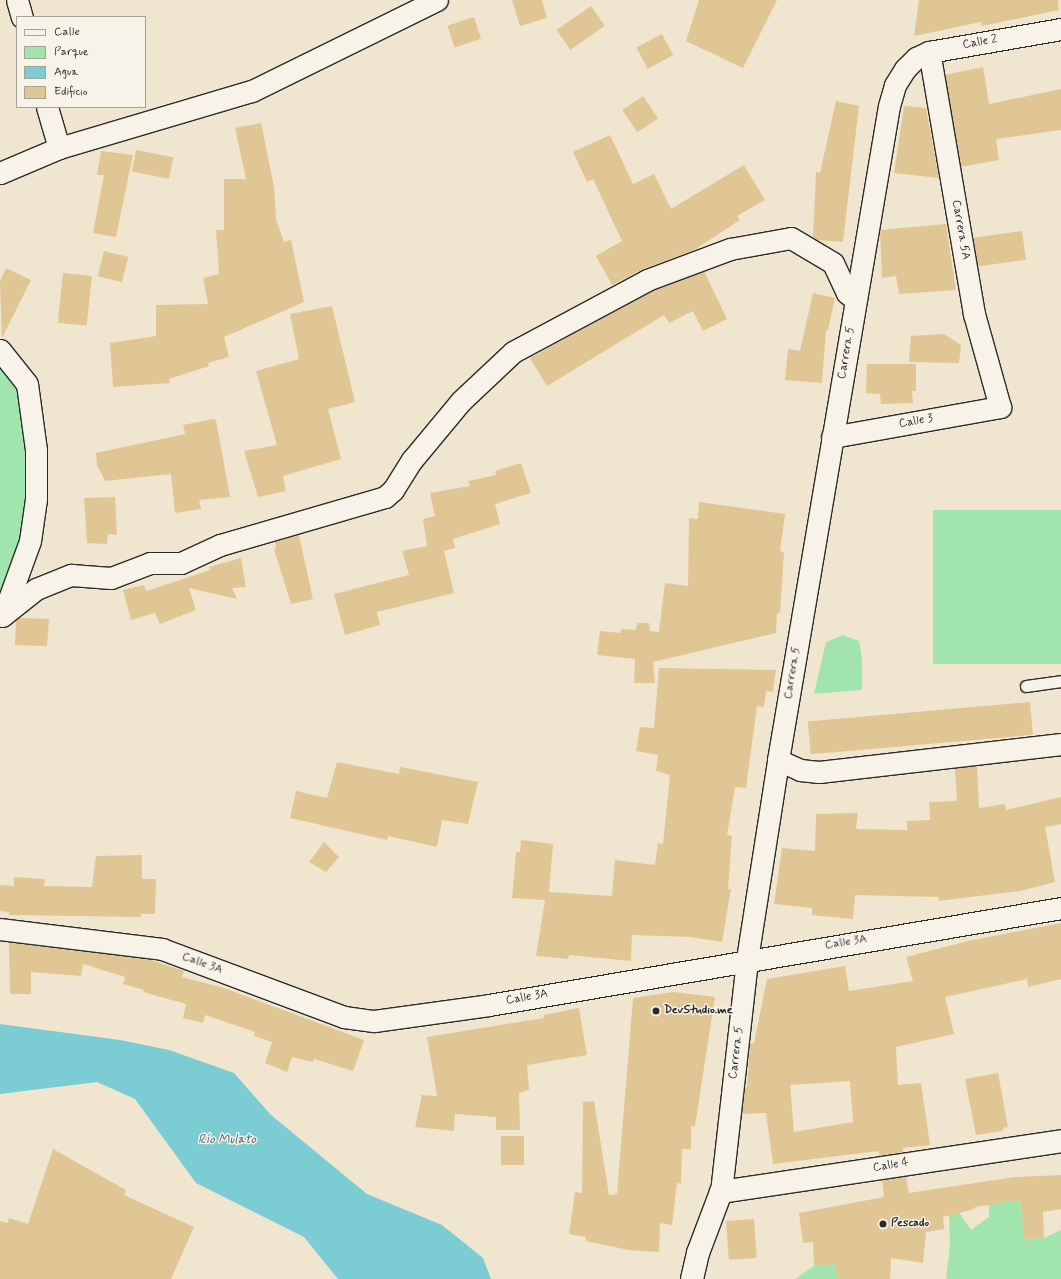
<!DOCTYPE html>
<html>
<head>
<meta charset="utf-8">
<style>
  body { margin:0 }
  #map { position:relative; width:1061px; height:1279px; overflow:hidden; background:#f0e6cf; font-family:Mynerve,sans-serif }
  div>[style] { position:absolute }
  .green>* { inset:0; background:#a2e4ae; transform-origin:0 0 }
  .water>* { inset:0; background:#7bccd3 }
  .building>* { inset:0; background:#e0c695; transform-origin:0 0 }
  .roads { filter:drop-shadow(1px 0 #2b2b2b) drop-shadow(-1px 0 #2b2b2b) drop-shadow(0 1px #2b2b2b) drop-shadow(0 -1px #2b2b2b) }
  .service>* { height:11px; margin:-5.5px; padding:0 5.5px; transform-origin:5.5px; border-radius:5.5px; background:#f7f3e8 }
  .minor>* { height:21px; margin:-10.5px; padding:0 10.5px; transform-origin:10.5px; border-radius:10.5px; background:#f7f3e8 }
  .secondary>* { height:22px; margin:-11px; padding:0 11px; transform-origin:11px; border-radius:11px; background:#f7f3e8 }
  .dots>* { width:11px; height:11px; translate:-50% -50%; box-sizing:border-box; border:2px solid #f7f3e8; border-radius:50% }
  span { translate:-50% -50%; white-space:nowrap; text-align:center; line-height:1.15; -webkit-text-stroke:3px #f7f3e8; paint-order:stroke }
  .street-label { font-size:12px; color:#2b2b2b }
  .poi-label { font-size:12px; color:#2b2b2b; font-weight:700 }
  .left { translate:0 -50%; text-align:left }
  .water-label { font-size:13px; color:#435b5d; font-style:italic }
  .legend { position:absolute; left:16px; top:16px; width:130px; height:92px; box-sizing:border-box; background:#f7f3e8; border:1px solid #a5a39c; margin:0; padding:5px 7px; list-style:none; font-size:12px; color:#2b2b2b }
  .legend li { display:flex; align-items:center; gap:8px; height:20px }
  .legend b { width:20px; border:1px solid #a5a39c }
</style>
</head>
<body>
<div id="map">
  <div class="green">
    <i style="clip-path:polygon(0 350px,27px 384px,36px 499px,0 627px)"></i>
    <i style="left:1061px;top:510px;width:154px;height:128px;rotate:90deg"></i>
    <i style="clip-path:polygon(843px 635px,859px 641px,862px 658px,862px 690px,814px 694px,826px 642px)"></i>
    <i style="clip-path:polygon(1020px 1200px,1024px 1239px,1044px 1238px,1061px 1230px,1061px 1279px,946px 1279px,950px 1245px,949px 1215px,959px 1212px,971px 1230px,989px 1217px,989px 1204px)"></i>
    <i style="clip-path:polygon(835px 1264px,838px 1279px,795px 1279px,814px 1266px)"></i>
  </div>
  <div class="water">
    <i style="clip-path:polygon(0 1024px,120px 1040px,169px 1050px,234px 1073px,271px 1115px,367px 1194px,442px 1225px,483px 1258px,491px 1279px,338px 1279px,304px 1237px,196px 1183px,135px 1099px,97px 1082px,0 1094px)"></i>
  </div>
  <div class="building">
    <i style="clip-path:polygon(512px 0,542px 0,547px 18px,520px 26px)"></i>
    <i style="clip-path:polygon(699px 0,777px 0,743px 68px,686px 41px)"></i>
    <i style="clip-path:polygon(919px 0,1058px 0,1059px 10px,982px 26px,981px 22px,914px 36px)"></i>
    <i style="left:591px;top:6px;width:24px;height:42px;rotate:55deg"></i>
    <i style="left:474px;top:17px;width:23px;height:28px;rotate:72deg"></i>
    <i style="left:662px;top:34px;width:24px;height:29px;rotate:62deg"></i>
    <i style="clip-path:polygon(983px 67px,989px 104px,1061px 89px,1061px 130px,996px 139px,999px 160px,961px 167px,945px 75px)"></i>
    <i style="left:643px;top:96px;width:27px;height:25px;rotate:56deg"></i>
    <i style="clip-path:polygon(836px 101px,859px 106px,843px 242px,817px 240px,813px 237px,816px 172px,820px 173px)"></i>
    <i style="clip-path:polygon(904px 106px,926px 108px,939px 178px,894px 173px)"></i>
    <i style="clip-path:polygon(261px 123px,274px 187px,276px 219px,284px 242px,291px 240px,304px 302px,224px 337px,229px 357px,208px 363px,209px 366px,169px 379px,170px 383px,113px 387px,110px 343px,156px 336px,156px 305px,208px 304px,203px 278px,219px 274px,216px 230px,224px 230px,224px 179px,246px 179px,235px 128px)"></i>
    <i style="clip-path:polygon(610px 135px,633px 184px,654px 174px,671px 209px,744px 165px,765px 200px,737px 216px,740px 220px,694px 250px,643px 269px,612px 285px,596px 256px,622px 241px,593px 179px,587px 182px,573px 152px)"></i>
    <i style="left:136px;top:150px;width:38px;height:22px;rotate:11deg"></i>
    <i style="clip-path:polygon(101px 151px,133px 155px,116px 237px,93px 233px,104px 175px,97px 175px)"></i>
    <i style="clip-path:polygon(946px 224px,956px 290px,899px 294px,896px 276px,882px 278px,880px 230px)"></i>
    <i style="left:1022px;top:231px;width:29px;height:49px;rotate:82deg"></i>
    <i style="left:104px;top:251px;width:25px;height:26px;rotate:14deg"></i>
    <i style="clip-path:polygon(6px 268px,31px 280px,2px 338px,0 281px)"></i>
    <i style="clip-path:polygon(704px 271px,727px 319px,703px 331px,693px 311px,669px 323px,664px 315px,547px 386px,530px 358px,652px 291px)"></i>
    <i style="left:63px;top:273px;width:29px;height:50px;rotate:6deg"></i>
    <i style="clip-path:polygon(813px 293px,835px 298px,828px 330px,826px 330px,822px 383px,785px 380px,788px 349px,800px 351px)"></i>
    <i style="clip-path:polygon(332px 306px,355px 402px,328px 409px,341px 459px,283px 476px,286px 491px,258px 497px,244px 451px,277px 445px,256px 371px,299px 359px,290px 314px)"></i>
    <i style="clip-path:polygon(944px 334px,961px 345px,959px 363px,909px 362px,911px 336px)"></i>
    <i style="clip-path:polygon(867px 364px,916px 364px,916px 391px,912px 391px,913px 403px,881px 404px,880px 394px,866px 393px)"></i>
    <i style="clip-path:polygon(213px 419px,216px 420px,230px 497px,199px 500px,201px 509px,175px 513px,171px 474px,105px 481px,97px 465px,96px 453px,185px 434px,183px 425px)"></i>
    <i style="clip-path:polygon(521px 463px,531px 493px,495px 504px,500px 524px,453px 539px,455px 548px,444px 551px,454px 593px,377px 612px,380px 625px,345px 635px,334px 594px,409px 575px,402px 551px,427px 546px,423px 519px,435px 516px,430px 493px,470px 486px,468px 481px,496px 475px,495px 471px)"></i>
    <i style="clip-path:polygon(115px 497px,117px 535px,108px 534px,107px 544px,87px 543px,84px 498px)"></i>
    <i style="clip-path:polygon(699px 502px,785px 514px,780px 551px,784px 552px,780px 613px,777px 613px,776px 633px,653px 662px,655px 683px,634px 683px,635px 659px,597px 655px,600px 631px,621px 633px,621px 629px,636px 630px,637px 623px,649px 623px,650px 631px,659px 632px,665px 583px,688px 586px,689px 518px,698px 519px)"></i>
    <i style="clip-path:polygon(299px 535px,313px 599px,291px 604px,274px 549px,276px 548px,275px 542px)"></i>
    <i style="clip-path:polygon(241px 558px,246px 587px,232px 588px,237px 599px,189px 588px,196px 610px,160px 624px,155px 613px,131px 620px,123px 590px,144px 585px,146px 591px,210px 570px,209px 567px)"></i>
    <i style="clip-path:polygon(19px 618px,49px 619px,47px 646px,15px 645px,16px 620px)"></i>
    <i style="clip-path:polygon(659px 668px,776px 670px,773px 692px,766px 691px,764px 707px,757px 706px,746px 788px,735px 787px,727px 835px,732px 836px,728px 889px,731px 889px,722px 942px,691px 937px,632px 935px,631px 961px,569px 955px,568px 959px,536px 956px,545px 900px,512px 898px,516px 852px,520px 852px,521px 840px,553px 844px,549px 892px,612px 896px,615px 860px,655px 865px,658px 843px,663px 844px,670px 775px,656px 771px,658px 755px,636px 751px,640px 727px,654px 728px)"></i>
    <i style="left:1030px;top:702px;width:33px;height:223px;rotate:85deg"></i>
    <i style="clip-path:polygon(337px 762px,399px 774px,400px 767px,478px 782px,468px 824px,442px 820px,437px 847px,388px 836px,387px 840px,290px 818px,296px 791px,327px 798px)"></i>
    <i style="clip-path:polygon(977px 766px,979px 808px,1005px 804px,1006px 810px,1061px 797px,1061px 824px,1045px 827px,1055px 882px,1020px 891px,938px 901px,939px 897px,855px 895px,853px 919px,812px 915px,812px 908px,774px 904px,782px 848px,815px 851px,816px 814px,858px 813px,856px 829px,907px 830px,907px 821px,930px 820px,929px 802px,957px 801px,955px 768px)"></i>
    <i style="clip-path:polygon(324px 842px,339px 857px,326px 872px,309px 862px)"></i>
    <i style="clip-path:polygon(142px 855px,142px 879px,156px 879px,155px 914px,141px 914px,141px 917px,9px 915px,9px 912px,0 911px,0 885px,14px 886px,14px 877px,45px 879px,44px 886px,92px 887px,96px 856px)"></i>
    <i style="clip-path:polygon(evenodd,1061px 923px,1061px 979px,1028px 987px,1027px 979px,945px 997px,954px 1034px,896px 1047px,898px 1085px,921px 1083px,930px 1145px,903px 1148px,903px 1152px,879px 1156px,879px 1151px,773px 1164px,766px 1113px,742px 1114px,745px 1087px,747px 1087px,750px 1043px,754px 1043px,767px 979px,845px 966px,849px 991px,913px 981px,906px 957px,968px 941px,1061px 923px,850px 1081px,853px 1122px,794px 1132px,790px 1085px,850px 1081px)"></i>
    <i style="clip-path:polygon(9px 942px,148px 959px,184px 971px,182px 977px,224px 988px,364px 1040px,353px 1071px,314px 1059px,313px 1062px,292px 1057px,287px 1072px,265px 1063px,272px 1042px,254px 1036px,255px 1032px,205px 1015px,203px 1023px,183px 1018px,186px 1004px,143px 992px,144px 990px,123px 984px,125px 977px,83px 964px,81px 976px,31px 972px,31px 994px,10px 994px)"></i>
    <i style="clip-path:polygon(673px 992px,715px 997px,695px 1126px,691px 1126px,691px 1149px,682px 1149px,681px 1184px,677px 1183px,672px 1225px,660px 1223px,659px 1252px,629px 1250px,586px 1241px,586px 1237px,569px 1234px,575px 1192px,582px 1193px,583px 1102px,594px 1101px,609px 1195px,617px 1194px,633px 998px)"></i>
    <i style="clip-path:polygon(579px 1008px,587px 1055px,527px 1065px,529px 1090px,519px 1093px,520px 1130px,496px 1130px,496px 1117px,455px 1114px,454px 1131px,415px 1127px,422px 1095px,437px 1096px,427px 1037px,544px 1018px,544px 1015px)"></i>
    <i style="clip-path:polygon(998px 1073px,1008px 1127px,1003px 1128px,1003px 1131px,976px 1135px,965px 1079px)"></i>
    <i style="left:524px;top:1136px;width:29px;height:23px;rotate:90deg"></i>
    <i style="clip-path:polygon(53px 1149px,126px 1190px,124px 1195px,194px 1227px,171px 1279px,0 1279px,0 1221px,8px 1223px,9px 1218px,28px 1224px)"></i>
    <i style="clip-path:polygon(1061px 1175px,1061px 1209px,1043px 1212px,1044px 1238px,1024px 1239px,1020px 1200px,975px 1207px,975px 1209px,943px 1217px,944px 1229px,926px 1232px,923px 1263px,891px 1258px,890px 1279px,838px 1279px,835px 1264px,814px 1266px,813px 1242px,803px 1243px,799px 1213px,884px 1197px,882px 1180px,906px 1177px,909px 1193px,1015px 1177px)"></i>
    <i style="left:754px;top:1219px;width:39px;height:28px;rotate:86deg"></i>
  </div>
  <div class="roads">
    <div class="service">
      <i style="left:1026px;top:686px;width:35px;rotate:-8deg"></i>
    </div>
    <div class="minor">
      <i style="left:17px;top:0;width:18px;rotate:74deg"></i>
      <i style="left:47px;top:107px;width:43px;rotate:73.7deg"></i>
      <i style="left:0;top:173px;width:64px;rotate:-23deg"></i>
      <i style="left:59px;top:148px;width:201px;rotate:-16.5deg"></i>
      <i style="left:252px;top:91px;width:206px;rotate:-26.2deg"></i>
      <i style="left:0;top:350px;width:43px;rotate:51.5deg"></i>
      <i style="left:27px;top:384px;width:67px;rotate:82.2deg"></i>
      <i style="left:36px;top:450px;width:49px;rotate:90deg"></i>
      <i style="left:36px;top:499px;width:42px;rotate:98.1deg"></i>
      <i style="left:30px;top:541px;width:79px;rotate:110deg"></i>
      <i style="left:832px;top:437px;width:171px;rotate:-10.1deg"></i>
      <i style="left:1000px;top:407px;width:97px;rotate:-105.6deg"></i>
      <i style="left:974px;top:314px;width:266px;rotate:-99.7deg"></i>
      <i style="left:2px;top:616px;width:43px;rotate:-38.5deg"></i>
      <i style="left:36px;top:589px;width:38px;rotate:-22deg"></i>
      <i style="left:71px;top:575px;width:40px;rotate:4.3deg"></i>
      <i style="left:111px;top:578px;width:42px;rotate:-21deg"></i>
      <i style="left:150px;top:563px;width:31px"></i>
      <i style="left:181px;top:563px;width:43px;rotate:-24.8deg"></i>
      <i style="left:220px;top:545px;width:172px;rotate:-16.2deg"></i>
      <i style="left:385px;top:497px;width:11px;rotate:-41deg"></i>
      <i style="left:393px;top:490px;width:36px;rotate:-58deg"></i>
      <i style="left:412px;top:460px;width:77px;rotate:-50.3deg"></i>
      <i style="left:461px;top:401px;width:71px;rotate:-43.3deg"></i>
      <i style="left:513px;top:352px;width:152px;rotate:-28.2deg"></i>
      <i style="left:647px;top:280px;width:89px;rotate:-20.5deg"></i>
      <i style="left:730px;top:249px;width:62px;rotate:-10.2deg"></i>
      <i style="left:791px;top:238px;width:49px;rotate:30.8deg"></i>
      <i style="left:833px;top:263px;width:33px;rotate:65deg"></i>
      <i style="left:847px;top:293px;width:11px;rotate:38deg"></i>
      <i style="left:778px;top:760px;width:24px;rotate:24deg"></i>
      <i style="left:800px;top:770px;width:19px;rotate:6deg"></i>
      <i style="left:819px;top:772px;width:244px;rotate:-6.6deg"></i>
      <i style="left:0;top:929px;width:163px;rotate:7deg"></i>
      <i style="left:162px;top:949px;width:194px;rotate:20.5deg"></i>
      <i style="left:344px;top:1017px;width:30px;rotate:8deg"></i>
      <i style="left:374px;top:1021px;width:116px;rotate:-7.9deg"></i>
      <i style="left:489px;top:1005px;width:580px;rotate:-9.62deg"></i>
      <i style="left:721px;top:1192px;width:234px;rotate:-83.6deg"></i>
      <i style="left:747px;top:959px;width:201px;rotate:-81.1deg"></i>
      <i style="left:778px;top:760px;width:663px;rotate:-80.37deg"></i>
      <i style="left:889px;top:106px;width:22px;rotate:-74deg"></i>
      <i style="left:895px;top:85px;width:19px;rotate:-58deg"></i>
      <i style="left:905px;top:69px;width:16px;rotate:-45deg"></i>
      <i style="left:916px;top:58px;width:14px;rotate:-25deg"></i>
      <i style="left:929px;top:52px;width:134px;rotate:-9.9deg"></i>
    </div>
    <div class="secondary">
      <i style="left:692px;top:1279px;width:27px;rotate:-77deg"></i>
      <i style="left:698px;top:1253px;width:65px;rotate:-69.3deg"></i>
      <i style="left:721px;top:1192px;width:344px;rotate:-8.5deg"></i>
    </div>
  </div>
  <div class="dots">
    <i style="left:656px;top:1011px;background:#2b2b2b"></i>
    <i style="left:883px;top:1224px;background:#2b2b2b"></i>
  </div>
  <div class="street-label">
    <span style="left:980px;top:43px;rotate:-10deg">Calle 2</span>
    <span style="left:960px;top:230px;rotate:80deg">Carrera 5A</span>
    <span style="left:847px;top:353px;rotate:-80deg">Carrera 5</span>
    <span style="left:916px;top:422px;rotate:-10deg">Calle 3</span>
    <span style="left:793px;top:673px;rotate:-81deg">Carrera 5</span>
    <span style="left:846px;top:943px;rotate:-9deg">Calle 3A</span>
    <span style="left:202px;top:964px;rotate:20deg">Calle 3A</span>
    <span style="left:527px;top:998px;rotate:-10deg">Calle 3A</span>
    <span style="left:737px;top:1053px;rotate:-83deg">Carrera 5</span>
    <span style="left:891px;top:1166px;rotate:-9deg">Calle 4</span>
  </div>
  <div class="poi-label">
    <span class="left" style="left:664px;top:1011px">DevStudio.me</span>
    <span class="left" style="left:891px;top:1224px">Pescado</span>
  </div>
  <div class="water-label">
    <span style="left:227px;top:1140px">Río Mulato</span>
  </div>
  <ul class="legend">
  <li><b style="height:5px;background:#f7f3e8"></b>Calle</li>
  <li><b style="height:11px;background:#a2e4ae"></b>Parque</li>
  <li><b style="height:11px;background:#7bccd3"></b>Agua</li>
  <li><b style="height:11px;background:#e0c695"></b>Edificio</li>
  </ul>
</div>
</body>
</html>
